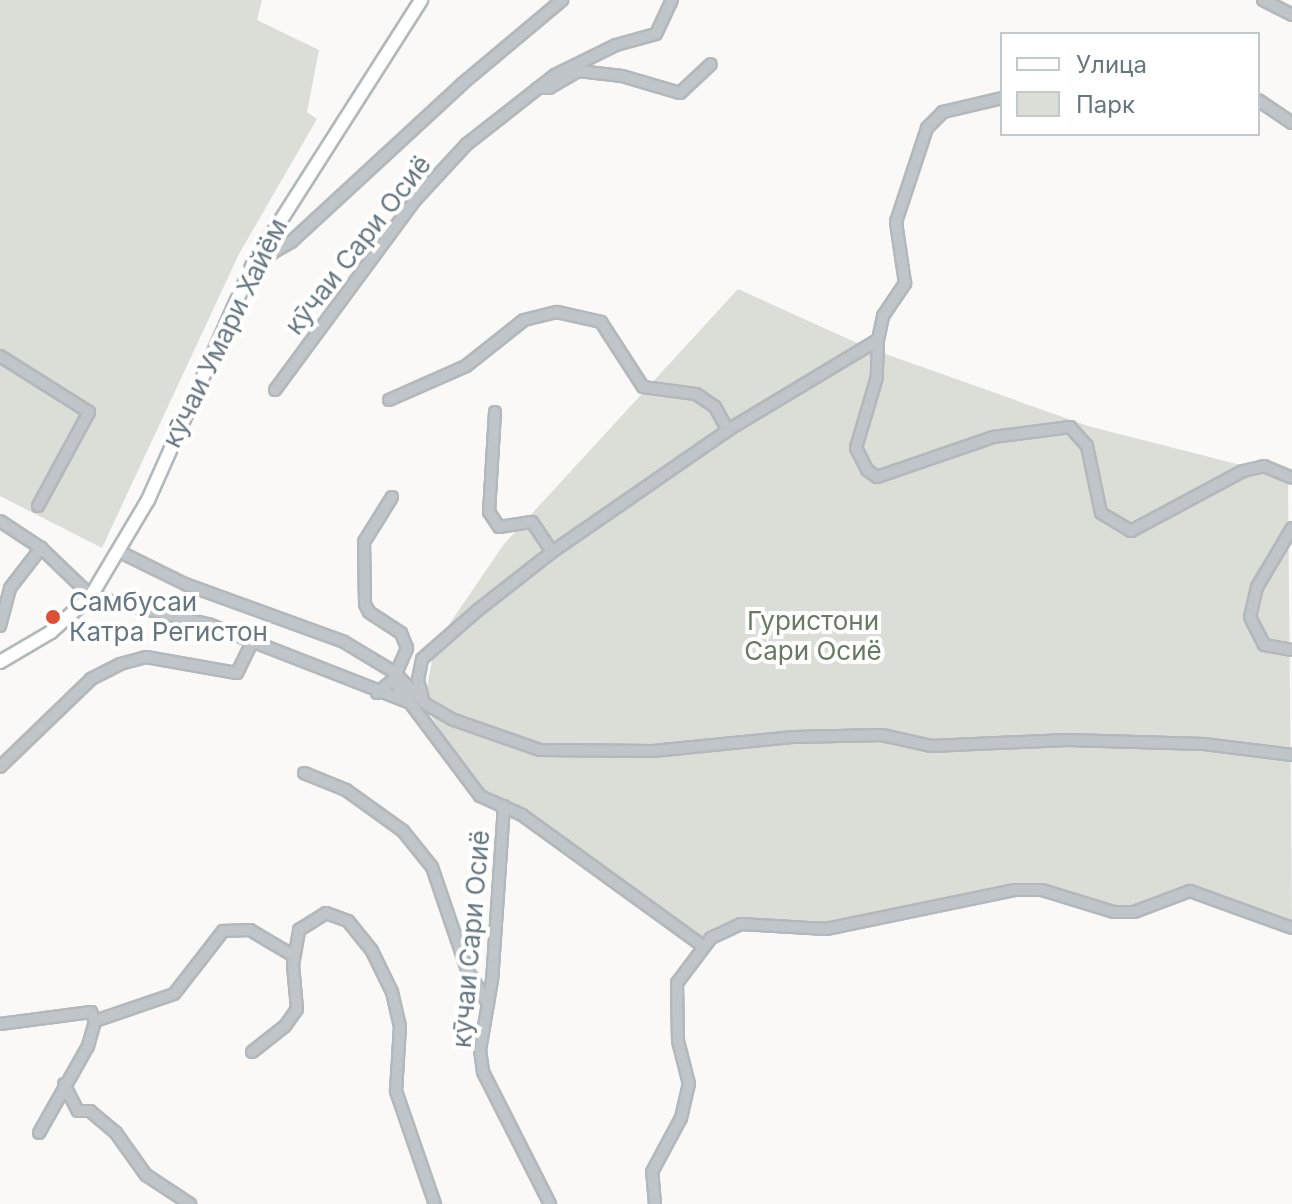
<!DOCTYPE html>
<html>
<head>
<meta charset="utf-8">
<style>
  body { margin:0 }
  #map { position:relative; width:1292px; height:1204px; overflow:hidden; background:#faf9f7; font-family:Inter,sans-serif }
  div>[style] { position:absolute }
  .green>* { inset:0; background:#daded7 }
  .roads { filter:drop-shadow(2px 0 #b2b8bb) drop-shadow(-2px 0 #b2b8bb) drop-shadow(0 2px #b2b8bb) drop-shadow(0 -2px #b2b8bb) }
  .minor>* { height:10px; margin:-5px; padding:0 5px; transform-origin:5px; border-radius:5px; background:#c0c5c9 }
  .major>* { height:12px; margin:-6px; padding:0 6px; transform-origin:6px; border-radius:6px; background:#fff }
  .dots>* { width:22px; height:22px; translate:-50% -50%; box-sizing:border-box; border:4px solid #fff; border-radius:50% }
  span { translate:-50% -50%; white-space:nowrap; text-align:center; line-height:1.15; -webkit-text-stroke:8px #fff; paint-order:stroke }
  .street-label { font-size:26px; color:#667781 }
  .poi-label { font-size:26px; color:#667781 }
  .left { translate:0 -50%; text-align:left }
  .park-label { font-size:26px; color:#697a64 }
  .legend { position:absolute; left:1000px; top:32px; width:260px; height:104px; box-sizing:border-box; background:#fff; border:2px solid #c2c9cd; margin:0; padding:10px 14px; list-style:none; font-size:24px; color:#667781 }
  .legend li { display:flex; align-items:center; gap:16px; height:40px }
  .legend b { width:40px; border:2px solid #c2c9cd }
</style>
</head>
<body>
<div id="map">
  <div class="green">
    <i style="clip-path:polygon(0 0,262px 0,257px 20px,319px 50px,307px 112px,317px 119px,239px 254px,102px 548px,0 496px)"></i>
    <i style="clip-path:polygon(738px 289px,866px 347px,1088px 426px,1288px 477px,1292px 920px,1262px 916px,1190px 891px,1114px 912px,1042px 890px,826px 929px,741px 924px,703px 946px,522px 815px,475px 791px,424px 703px,435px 645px,504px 544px)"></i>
  </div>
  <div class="roads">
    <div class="minor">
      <i style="left:1263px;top:0;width:33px;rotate:27deg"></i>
      <i style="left:538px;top:88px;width:11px"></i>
      <i style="left:549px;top:88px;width:34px;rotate:-30deg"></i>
      <i style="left:579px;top:71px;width:43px;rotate:6.6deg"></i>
      <i style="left:622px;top:76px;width:60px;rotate:16.3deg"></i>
      <i style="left:680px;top:93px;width:42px;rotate:-43.1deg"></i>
      <i style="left:1258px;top:100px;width:41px;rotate:34.1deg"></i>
      <i style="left:253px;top:264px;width:44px;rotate:-30.1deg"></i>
      <i style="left:291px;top:242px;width:233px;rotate:-42.7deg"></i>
      <i style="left:462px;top:84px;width:131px;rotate:-40deg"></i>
      <i style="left:878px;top:340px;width:25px;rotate:-78deg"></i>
      <i style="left:883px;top:316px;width:40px;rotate:-56deg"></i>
      <i style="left:905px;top:283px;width:62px;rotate:-98.4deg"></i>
      <i style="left:896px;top:222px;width:99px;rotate:-71.7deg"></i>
      <i style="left:927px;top:128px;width:23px;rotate:-45deg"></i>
      <i style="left:943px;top:112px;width:61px;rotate:-13.3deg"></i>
      <i style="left:0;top:356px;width:105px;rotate:32.2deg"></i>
      <i style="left:89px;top:412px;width:107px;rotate:118.5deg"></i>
      <i style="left:275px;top:390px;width:237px;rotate:-53.6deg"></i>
      <i style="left:416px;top:199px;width:75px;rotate:-47.2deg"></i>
      <i style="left:467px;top:144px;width:112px;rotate:-38.1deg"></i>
      <i style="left:555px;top:75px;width:68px;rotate:-26.2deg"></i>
      <i style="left:616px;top:45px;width:41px;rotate:-15.4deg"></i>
      <i style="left:656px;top:34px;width:38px;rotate:-65deg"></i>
      <i style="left:389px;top:400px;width:84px;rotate:-23.8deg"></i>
      <i style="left:466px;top:366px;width:74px;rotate:-38.4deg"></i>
      <i style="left:524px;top:320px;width:34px;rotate:-14deg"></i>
      <i style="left:557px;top:312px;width:45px;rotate:12.8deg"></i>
      <i style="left:601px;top:322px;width:77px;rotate:57.1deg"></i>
      <i style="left:643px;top:387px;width:53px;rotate:7.5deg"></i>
      <i style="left:696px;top:394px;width:23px;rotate:34deg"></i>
      <i style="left:715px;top:407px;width:26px;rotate:61deg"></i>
      <i style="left:495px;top:412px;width:100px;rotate:93.4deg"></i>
      <i style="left:489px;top:512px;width:18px;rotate:56deg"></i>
      <i style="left:499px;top:527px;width:33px;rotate:-9deg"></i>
      <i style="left:532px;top:522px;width:36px;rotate:56deg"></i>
      <i style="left:0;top:521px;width:49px;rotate:33.4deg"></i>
      <i style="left:41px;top:548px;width:69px;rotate:43.8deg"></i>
      <i style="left:91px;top:596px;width:120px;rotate:13.5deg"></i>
      <i style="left:208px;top:624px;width:215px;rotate:21.3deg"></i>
      <i style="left:1292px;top:528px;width:69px;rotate:120.7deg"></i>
      <i style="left:1257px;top:587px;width:31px;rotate:103deg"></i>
      <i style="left:1250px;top:617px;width:31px;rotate:63deg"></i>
      <i style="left:1264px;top:645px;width:28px;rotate:10deg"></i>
      <i style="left:118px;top:551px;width:75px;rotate:26.2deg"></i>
      <i style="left:185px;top:584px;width:169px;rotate:20deg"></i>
      <i style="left:344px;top:642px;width:58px;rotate:31deg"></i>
      <i style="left:394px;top:672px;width:43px;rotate:45.9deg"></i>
      <i style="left:424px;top:703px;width:34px;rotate:30deg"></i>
      <i style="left:454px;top:720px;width:91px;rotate:19.2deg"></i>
      <i style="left:540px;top:750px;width:113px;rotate:0.5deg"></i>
      <i style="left:653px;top:751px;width:142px;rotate:-5.7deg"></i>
      <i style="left:794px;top:737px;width:88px;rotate:-1.3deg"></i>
      <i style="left:882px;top:735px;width:50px;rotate:12.7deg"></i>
      <i style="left:931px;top:746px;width:137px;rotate:-2.5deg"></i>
      <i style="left:1068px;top:740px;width:136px;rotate:1.7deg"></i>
      <i style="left:1204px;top:744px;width:89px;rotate:7.1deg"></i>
      <i style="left:0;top:626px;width:39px;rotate:-75deg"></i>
      <i style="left:10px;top:588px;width:51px;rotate:-52.2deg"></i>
      <i style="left:393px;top:680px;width:145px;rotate:53.1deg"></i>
      <i style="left:480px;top:796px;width:46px;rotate:24.3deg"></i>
      <i style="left:522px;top:815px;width:223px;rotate:35.9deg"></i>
      <i style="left:377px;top:693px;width:21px;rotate:-39deg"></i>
      <i style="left:393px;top:680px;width:35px;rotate:-66deg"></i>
      <i style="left:407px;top:648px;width:16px;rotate:-112deg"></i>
      <i style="left:401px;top:633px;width:38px;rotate:-147deg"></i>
      <i style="left:369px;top:612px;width:9px;rotate:-117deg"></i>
      <i style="left:365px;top:604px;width:62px;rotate:-90.9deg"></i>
      <i style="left:364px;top:542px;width:53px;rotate:-58.1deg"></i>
      <i style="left:424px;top:703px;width:24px;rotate:-105deg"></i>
      <i style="left:418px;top:680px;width:21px;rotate:-79deg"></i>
      <i style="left:422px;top:659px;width:74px;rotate:-41.2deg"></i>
      <i style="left:478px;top:610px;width:94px;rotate:-38.1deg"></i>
      <i style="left:552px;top:552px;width:214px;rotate:-34.7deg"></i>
      <i style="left:728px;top:430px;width:175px;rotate:-31deg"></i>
      <i style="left:878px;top:340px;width:37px;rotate:92deg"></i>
      <i style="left:877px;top:377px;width:74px;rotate:106.5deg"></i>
      <i style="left:856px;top:448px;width:25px;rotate:63deg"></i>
      <i style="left:867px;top:470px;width:12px;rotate:35deg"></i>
      <i style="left:877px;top:477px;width:123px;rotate:-19deg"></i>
      <i style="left:993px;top:437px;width:78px;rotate:-7.4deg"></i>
      <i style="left:1070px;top:427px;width:25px;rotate:48deg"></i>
      <i style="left:1087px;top:446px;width:68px;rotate:78.2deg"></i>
      <i style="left:1101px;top:513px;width:35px;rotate:31deg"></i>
      <i style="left:1131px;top:531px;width:127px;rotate:-28.2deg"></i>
      <i style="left:1243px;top:471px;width:22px;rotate:-13deg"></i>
      <i style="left:1264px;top:466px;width:30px;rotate:23deg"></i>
      <i style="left:0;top:767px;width:127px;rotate:-44deg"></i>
      <i style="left:91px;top:679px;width:33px;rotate:-27deg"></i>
      <i style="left:120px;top:664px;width:27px;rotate:-15deg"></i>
      <i style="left:146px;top:657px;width:92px;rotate:10deg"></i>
      <i style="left:237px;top:673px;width:37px;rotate:-64deg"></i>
      <i style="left:304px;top:773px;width:45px;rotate:22deg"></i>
      <i style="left:346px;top:790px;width:70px;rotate:35.7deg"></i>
      <i style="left:403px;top:831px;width:46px;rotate:51.1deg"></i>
      <i style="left:432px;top:867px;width:109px;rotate:71.2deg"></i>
      <i style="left:467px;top:970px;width:40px;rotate:58deg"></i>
      <i style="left:504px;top:806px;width:174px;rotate:93.9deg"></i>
      <i style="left:492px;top:980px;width:71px;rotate:99.7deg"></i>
      <i style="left:480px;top:1050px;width:22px;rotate:82deg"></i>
      <i style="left:483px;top:1072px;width:148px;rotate:63.1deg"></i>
      <i style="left:0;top:1024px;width:92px;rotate:-7.5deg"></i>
      <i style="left:91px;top:1012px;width:10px;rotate:66deg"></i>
      <i style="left:252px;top:1052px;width:42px;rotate:-38.2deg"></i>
      <i style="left:285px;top:1026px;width:21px;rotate:-55deg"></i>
      <i style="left:297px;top:1009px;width:44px;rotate:-95.2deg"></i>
      <i style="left:293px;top:965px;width:36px;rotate:-80deg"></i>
      <i style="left:299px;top:930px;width:32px;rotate:-32deg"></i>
      <i style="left:326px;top:913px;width:23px;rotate:20deg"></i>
      <i style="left:348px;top:921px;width:38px;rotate:51deg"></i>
      <i style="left:372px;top:951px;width:46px;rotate:64deg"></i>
      <i style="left:392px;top:992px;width:35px;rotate:77deg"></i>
      <i style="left:400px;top:1026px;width:65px;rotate:93.5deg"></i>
      <i style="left:396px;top:1091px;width:120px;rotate:71deg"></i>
      <i style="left:64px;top:1084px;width:30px;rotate:63deg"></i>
      <i style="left:78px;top:1111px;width:12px"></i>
      <i style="left:90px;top:1111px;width:34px;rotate:40deg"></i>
      <i style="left:116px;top:1133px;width:52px;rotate:54.5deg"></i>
      <i style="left:146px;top:1175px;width:53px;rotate:33.4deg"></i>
      <i style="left:39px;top:1133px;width:100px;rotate:-60.6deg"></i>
      <i style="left:88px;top:1046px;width:26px;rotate:-74deg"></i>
      <i style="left:95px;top:1021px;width:83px;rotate:-18.9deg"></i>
      <i style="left:174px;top:994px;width:80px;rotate:-52.1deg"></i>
      <i style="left:223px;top:931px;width:27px;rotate:-2deg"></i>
      <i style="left:250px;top:930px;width:51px;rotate:30.6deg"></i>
      <i style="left:655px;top:1204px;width:32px;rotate:-95deg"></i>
      <i style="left:652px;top:1172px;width:61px;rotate:-61.8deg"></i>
      <i style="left:681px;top:1118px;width:35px;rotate:-77deg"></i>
      <i style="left:689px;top:1084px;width:44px;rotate:-104.3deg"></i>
      <i style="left:678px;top:1041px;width:58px;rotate:-91deg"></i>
      <i style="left:677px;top:983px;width:56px;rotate:-52.9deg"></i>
      <i style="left:711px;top:938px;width:33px;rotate:-25deg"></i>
      <i style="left:741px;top:924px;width:85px;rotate:3.4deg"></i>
      <i style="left:826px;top:929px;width:192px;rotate:-11.7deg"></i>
      <i style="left:1014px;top:890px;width:28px"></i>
      <i style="left:1042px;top:890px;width:75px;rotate:17deg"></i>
      <i style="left:1114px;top:912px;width:20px"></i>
      <i style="left:1134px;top:912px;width:60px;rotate:-20.6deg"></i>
      <i style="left:1190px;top:891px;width:109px;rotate:19.9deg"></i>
    </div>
    <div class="major">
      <i style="left:0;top:662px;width:59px;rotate:-30.5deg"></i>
      <i style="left:51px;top:632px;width:54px;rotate:-42deg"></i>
      <i style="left:91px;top:596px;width:112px;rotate:-59.3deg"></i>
      <i style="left:148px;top:500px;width:258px;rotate:-66deg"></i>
      <i style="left:253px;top:264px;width:313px;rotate:-57.5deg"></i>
    </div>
  </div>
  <div class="dots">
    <i style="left:53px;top:617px;background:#de5033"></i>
  </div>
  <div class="street-label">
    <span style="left:358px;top:245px;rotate:-52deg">кӯчаи Сари Осиё</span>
    <span style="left:225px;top:333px;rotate:-64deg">кӯчаи Умари Хайём</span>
    <span style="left:471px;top:939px;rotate:-85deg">кӯчаи Сари Осиё</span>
  </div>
  <div class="poi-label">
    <span class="left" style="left:69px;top:617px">Самбусаи<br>Катра Регистон</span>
  </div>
  <div class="park-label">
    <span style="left:813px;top:636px">Гуристони<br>Сари Осиё</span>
  </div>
  <ul class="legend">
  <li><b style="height:10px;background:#fff"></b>Улица</li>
  <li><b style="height:22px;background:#daded7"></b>Парк</li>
  </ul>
</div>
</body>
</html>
